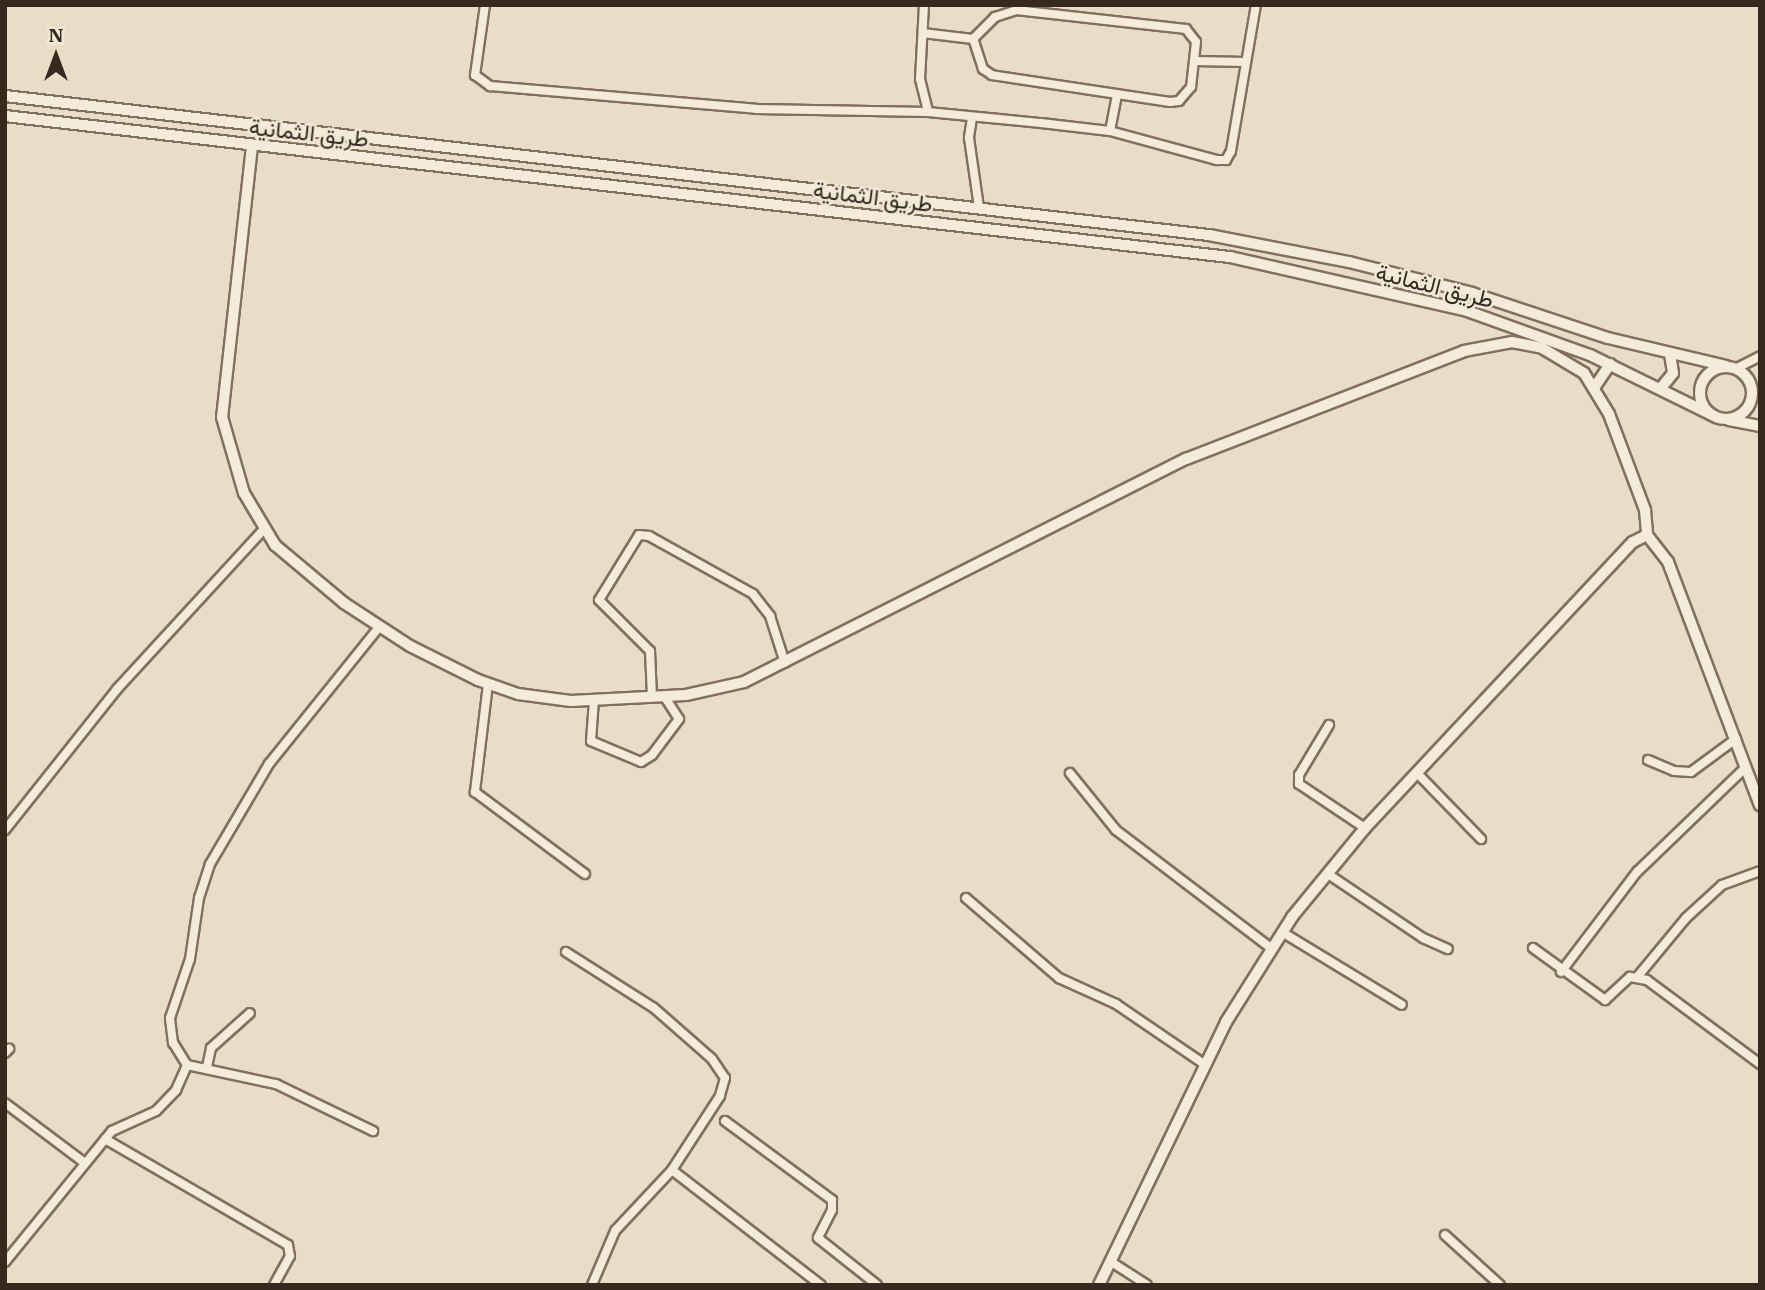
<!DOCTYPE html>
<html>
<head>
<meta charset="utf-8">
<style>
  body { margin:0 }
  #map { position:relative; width:1765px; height:1290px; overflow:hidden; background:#e9ddc7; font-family:"IBM Plex Serif",Vazirmatn,serif }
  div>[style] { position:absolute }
  .roads { filter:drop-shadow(2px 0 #82705e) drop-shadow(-2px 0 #82705e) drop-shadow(0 2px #82705e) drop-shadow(0 -2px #82705e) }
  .minor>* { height:8px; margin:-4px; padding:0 4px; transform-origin:4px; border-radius:4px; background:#f5ebd9 }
  .tertiary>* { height:10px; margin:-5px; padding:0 5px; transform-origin:5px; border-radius:5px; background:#f5ebd9 }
  .tertiary>.ring { margin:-5px; padding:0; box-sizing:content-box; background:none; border:10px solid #f5ebd9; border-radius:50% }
  span { translate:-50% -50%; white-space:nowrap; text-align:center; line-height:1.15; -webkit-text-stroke:5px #f1e8d6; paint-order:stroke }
  .street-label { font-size:23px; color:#352920 }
  .frame { position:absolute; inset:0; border:7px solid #352920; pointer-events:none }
  .north { position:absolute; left:21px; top:21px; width:70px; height:70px; -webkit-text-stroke:5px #f1e8d6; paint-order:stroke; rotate:0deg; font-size:19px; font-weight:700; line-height:28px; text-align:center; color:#352920 }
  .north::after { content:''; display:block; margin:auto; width:24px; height:32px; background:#352920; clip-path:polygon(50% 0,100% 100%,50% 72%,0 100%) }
</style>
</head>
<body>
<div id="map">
  <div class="roads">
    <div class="minor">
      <i style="left:485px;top:5px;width:71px;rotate:98.1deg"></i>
      <i style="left:475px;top:75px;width:19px;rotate:36deg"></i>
      <i style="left:490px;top:86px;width:267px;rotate:4.9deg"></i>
      <i style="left:756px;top:109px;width:172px;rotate:1deg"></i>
      <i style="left:928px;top:112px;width:114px;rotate:5.6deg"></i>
      <i style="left:1041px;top:123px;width:69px;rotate:6.6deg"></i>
      <i style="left:1110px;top:131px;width:111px;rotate:15.2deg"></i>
      <i style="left:1217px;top:160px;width:9px"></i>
      <i style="left:1226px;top:160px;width:10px;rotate:-61deg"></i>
      <i style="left:1231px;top:151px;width:148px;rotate:-80.3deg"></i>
      <i style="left:924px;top:5px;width:74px;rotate:93.1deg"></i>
      <i style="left:920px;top:79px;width:34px;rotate:76deg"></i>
      <i style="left:1016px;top:10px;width:171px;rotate:6.4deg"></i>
      <i style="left:1186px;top:29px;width:16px;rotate:52deg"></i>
      <i style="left:1196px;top:42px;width:45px;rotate:96.3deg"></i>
      <i style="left:1191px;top:87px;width:18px;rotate:131deg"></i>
      <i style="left:1179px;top:101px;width:9px;rotate:174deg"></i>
      <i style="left:1170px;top:102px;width:180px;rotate:-171.4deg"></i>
      <i style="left:992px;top:75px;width:11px;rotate:-146deg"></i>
      <i style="left:983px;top:69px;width:32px;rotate:-108deg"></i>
      <i style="left:973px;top:39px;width:31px;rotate:-45deg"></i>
      <i style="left:995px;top:17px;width:22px;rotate:-18deg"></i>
      <i style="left:923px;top:33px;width:50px;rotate:6.8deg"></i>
      <i style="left:1195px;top:61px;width:51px;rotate:1.1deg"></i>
      <i style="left:972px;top:118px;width:20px;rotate:99deg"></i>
      <i style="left:969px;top:138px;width:70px;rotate:81.8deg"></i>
      <i style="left:1110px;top:131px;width:37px;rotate:-79deg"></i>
      <i style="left:1735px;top:369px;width:28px;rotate:-27deg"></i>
      <i style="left:488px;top:684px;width:109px;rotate:96.9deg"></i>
      <i style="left:475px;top:792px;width:137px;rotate:36.7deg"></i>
      <i style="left:652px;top:697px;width:46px;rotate:-92.5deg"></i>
      <i style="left:650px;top:651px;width:72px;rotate:-135deg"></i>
      <i style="left:599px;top:600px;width:76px;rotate:-58.4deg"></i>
      <i style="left:639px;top:535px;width:10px;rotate:6deg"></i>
      <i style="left:649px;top:536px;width:119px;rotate:29.1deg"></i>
      <i style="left:753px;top:594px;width:28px;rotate:52deg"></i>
      <i style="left:770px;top:616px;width:49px;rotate:72.3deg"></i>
      <i style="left:594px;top:700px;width:41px;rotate:94.2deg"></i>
      <i style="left:591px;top:741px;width:54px;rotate:22.8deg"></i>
      <i style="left:641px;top:762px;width:13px;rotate:-32deg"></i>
      <i style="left:652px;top:755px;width:45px;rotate:-53.1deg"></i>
      <i style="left:679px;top:719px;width:27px;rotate:-123deg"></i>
      <i style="left:1329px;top:725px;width:58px;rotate:121deg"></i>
      <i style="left:1299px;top:775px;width:9px;rotate:90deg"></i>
      <i style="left:1299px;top:784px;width:79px;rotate:33.7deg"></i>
      <i style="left:1648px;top:760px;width:28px;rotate:23deg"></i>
      <i style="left:1674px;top:771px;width:17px;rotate:3deg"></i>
      <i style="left:1691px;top:772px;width:56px;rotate:-36.3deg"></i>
      <i style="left:1070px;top:773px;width:73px;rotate:51.1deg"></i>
      <i style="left:1116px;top:830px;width:196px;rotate:37.3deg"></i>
      <i style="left:1417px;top:773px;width:92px;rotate:45.9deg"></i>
      <i style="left:5px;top:830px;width:180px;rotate:-51.5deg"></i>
      <i style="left:117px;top:689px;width:216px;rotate:-47.4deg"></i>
      <i style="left:1328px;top:874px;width:115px;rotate:34deg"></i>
      <i style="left:1423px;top:938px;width:27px;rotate:24deg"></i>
      <i style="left:966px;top:898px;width:123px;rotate:40.7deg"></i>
      <i style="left:1059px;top:978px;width:63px;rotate:24.5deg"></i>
      <i style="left:1116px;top:1004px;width:107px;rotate:34.3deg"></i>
      <i style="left:1282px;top:932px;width:140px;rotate:31.3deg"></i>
      <i style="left:1533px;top:948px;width:89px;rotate:35.8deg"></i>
      <i style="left:1605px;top:1000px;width:34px;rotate:-43deg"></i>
      <i style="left:1630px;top:977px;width:17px;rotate:10deg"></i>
      <i style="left:1647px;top:980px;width:141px;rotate:36.6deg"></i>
      <i style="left:566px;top:952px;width:104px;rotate:32.5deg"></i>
      <i style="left:654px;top:1008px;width:77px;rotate:41.3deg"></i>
      <i style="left:712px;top:1059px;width:23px;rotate:56deg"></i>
      <i style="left:725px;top:1078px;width:19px;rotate:106deg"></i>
      <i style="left:720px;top:1096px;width:88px;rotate:123deg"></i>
      <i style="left:672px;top:1170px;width:83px;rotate:133.1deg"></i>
      <i style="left:615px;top:1231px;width:59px;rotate:113.1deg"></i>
      <i style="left:1561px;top:972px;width:126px;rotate:-52.8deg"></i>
      <i style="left:1637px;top:872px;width:150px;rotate:-43.9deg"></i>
      <i style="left:1638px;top:976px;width:75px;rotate:-50.4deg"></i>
      <i style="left:1686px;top:918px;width:49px;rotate:-42.5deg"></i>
      <i style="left:1722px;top:885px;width:40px;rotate:-20.2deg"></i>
      <i style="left:5px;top:1053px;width:6px;rotate:-45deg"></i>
      <i style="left:187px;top:1065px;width:91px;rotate:12.1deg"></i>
      <i style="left:276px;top:1084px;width:108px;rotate:25.9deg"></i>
      <i style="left:207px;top:1067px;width:19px;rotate:-78deg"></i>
      <i style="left:211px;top:1048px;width:52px;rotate:-41.9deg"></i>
      <i style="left:5px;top:1103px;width:100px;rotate:36.9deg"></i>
      <i style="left:725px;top:1121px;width:133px;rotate:36.4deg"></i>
      <i style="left:832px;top:1200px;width:10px;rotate:90deg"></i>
      <i style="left:832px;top:1210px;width:31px;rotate:117deg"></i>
      <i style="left:818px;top:1238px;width:75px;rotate:38.5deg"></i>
      <i style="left:105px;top:1139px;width:211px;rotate:30.1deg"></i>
      <i style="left:288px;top:1245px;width:11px;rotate:80deg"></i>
      <i style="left:290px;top:1256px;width:33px;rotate:119deg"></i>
      <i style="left:672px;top:1170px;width:188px;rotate:37.7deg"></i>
      <i style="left:1445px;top:1235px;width:74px;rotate:42.3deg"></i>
      <i style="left:5px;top:1262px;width:169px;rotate:-50.8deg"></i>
      <i style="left:112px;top:1131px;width:48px;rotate:-24.4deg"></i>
      <i style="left:156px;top:1111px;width:29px;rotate:-46deg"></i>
      <i style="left:176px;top:1090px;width:27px;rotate:-66deg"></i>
      <i style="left:187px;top:1065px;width:26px;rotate:-122deg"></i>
      <i style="left:173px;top:1043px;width:25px;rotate:-97deg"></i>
      <i style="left:170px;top:1018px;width:62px;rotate:-71.3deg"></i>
      <i style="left:190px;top:959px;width:62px;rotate:-81.6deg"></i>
      <i style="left:199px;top:898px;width:36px;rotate:-72deg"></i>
      <i style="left:210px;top:864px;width:116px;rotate:-59.5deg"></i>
      <i style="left:269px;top:764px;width:176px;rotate:-51.2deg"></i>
      <i style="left:1113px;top:1263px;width:40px;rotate:32.9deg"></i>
    </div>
    <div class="tertiary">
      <i style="left:5px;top:96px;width:1212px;rotate:6.59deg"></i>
      <i style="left:1209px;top:235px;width:143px;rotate:10.9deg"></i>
      <i style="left:1349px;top:262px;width:127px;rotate:14.1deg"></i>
      <i style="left:1472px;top:293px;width:143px;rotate:18.3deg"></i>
      <i style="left:1608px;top:338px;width:121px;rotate:13.3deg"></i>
      <i style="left:5px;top:116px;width:1233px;rotate:6.57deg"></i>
      <i style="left:1230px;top:257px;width:243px;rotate:12.8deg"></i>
      <i style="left:1467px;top:311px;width:131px;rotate:19.7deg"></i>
      <i style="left:1590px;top:355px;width:136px;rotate:26.2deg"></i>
      <i style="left:252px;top:146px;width:273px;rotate:96.3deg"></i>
      <i style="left:222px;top:417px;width:79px;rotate:73.9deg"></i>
      <i style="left:244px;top:493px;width:61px;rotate:59.2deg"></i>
      <i style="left:275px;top:545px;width:90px;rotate:40deg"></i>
      <i style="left:344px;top:603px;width:79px;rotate:33.1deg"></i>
      <i style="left:410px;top:646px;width:76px;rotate:26.6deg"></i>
      <i style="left:478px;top:680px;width:42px;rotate:19.3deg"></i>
      <i style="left:518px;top:694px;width:53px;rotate:7.5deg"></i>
      <i style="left:571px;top:701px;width:115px;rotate:-3deg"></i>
      <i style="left:686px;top:695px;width:59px;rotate:-12.6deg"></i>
      <i style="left:744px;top:682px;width:495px;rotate:-26.8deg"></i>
      <i style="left:1186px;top:459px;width:298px;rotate:-21.2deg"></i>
      <i style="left:1464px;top:351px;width:49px;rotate:-10.6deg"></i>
      <i style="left:1512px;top:342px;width:31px;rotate:11deg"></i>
      <i style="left:1542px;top:348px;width:49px;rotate:30.8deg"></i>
      <i style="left:1584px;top:373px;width:48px;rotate:58.6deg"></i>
      <i style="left:1609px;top:414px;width:103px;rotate:69.4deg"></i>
      <i style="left:1645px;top:510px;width:25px;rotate:85deg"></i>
      <i style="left:1647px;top:535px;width:34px;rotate:52deg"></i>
      <i style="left:1668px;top:562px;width:260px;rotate:69.3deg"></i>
      <i class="ring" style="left:1700px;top:367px;width:42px;height:42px"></i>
      <i style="left:1594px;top:388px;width:29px;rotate:-56deg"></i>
      <i style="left:1661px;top:388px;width:19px;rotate:-51deg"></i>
      <i style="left:1673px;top:373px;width:19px;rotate:-99deg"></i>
      <i style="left:1729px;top:420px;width:32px;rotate:11deg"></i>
      <i style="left:1099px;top:1285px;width:292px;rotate:-64.2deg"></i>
      <i style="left:1226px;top:1022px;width:124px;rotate:-57.8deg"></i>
      <i style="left:1292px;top:917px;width:115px;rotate:-50.6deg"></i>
      <i style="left:1365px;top:828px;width:392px;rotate:-46.9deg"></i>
      <i style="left:1633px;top:542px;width:16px;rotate:-27deg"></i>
    </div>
  </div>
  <div class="street-label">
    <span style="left:309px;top:132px;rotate:6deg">طريق الثمانية</span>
    <span style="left:873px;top:196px;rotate:7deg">طريق الثمانية</span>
    <span style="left:1435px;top:285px;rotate:14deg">طريق الثمانية</span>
  </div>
  <div class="frame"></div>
  <div class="north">N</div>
</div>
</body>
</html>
